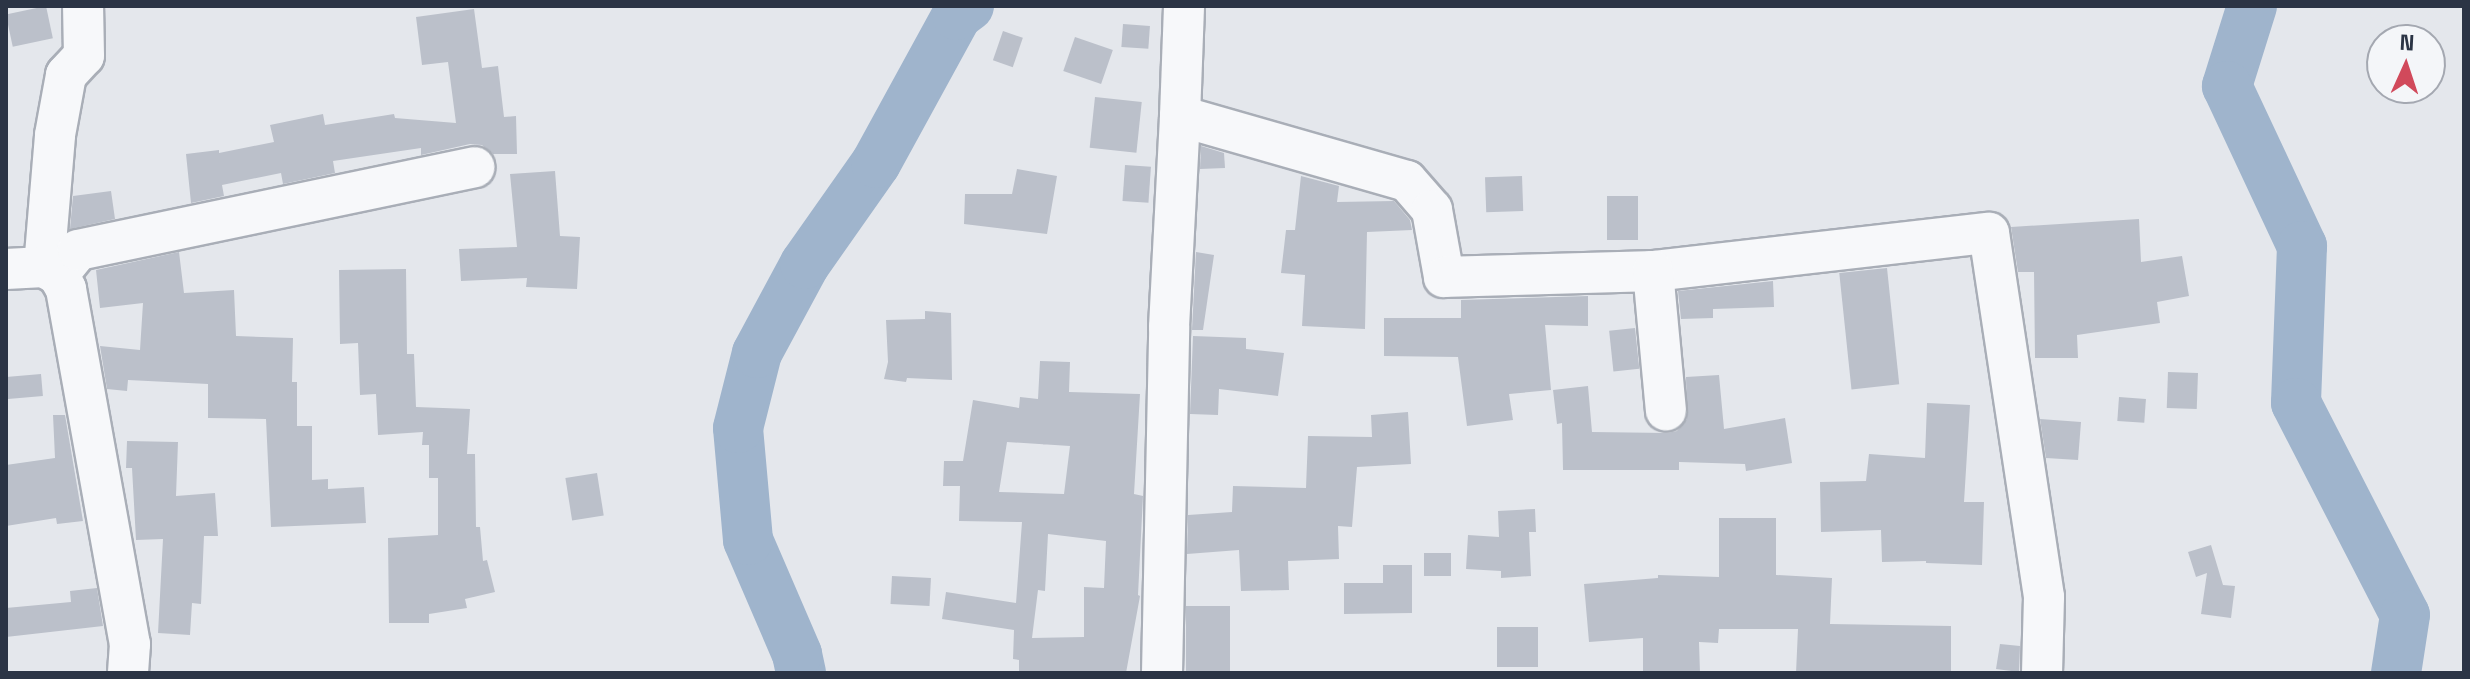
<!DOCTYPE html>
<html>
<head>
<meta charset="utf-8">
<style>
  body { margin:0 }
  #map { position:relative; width:2470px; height:679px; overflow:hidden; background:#e4e7ec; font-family:"Space Grotesk",sans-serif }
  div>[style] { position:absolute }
  .river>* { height:50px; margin:-25px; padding:0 25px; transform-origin:25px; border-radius:25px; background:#9fb4cc }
  .building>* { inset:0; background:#bbc0ca; transform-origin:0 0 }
  .roads { filter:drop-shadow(2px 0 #a9aeb7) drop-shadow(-2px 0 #a9aeb7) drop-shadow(0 2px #a9aeb7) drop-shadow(0 -2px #a9aeb7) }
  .minor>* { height:40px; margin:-20px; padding:0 20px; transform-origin:20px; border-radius:20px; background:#f7f8fa }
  span { translate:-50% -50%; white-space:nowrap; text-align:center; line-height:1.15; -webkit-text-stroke:7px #f4f6f9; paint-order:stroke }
  .frame { position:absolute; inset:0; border:8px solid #2b3445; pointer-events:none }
  .north { position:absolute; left:2366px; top:24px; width:80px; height:80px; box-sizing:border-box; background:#f4f6f9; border:2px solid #a4a8b1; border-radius:50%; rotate:3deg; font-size:22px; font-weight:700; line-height:32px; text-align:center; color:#2b3445 }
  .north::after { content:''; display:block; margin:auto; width:28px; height:36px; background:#d1495b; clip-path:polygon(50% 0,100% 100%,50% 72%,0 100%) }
</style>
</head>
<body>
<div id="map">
  <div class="river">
    <i style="left:2252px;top:6px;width:84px;rotate:107.4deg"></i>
    <i style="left:2227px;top:86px;width:177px;rotate:64.9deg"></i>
    <i style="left:2302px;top:246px;width:157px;rotate:92.2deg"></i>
    <i style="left:2296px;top:403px;width:238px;rotate:62.8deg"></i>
    <i style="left:2405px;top:615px;width:59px;rotate:98.8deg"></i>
    <i style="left:801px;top:673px;width:19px;rotate:-102deg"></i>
    <i style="left:797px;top:654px;width:124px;rotate:-113.3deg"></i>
    <i style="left:748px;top:540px;width:112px;rotate:-95.1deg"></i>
    <i style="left:738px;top:428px;width:77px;rotate:-75.8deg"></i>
    <i style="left:757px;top:353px;width:101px;rotate:-61.7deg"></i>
    <i style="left:805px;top:264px;width:123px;rotate:-54.9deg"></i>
    <i style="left:876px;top:163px;width:169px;rotate:-61.3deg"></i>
    <i style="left:957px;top:15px;width:15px;rotate:-37deg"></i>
  </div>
  <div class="building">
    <i style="left:46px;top:6px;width:33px;height:41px;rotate:78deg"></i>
    <i style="clip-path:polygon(474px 9px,482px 68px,498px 66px,504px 117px,516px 116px,517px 154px,493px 154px,482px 145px,470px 144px,421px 155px,421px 148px,333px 161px,335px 173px,283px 184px,281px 173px,222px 185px,224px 196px,191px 203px,186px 154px,219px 150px,219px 153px,274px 142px,270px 125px,323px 114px,325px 125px,394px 114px,395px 118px,456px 123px,448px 62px,422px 65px,416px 17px)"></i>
    <i style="left:1123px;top:24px;width:27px;height:23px;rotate:4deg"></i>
    <i style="left:1003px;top:31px;width:21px;height:31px;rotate:19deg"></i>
    <i style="left:1075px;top:37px;width:40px;height:36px;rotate:19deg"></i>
    <i style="left:1095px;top:97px;width:47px;height:51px;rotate:6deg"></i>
    <i style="clip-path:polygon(1201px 146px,1224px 153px,1225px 168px,1200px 169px)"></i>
    <i style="left:1125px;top:165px;width:26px;height:36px;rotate:4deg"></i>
    <i style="clip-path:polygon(1017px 169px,1057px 176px,1047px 234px,964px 224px,965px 194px,1012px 194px)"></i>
    <i style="clip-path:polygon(555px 171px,560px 236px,580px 237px,577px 289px,526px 287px,527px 278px,461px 281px,459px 249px,517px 247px,510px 174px)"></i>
    <i style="clip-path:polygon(1301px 176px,1339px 186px,1337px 202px,1394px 201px,1410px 220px,1412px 230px,1367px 232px,1365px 329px,1302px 326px,1305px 275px,1281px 273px,1286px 230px,1295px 230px)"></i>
    <i style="left:1522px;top:176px;width:35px;height:37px;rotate:88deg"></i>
    <i style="clip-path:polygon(111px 191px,115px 219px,70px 229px,73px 196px)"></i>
    <i style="left:1607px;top:196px;width:31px;height:44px"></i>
    <i style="clip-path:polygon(2139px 219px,2141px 262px,2182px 256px,2189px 296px,2157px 302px,2160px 323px,2077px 335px,2078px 358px,2035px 358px,2034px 272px,2018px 272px,2011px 227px)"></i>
    <i style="clip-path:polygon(179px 252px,184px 293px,234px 290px,236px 336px,293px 338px,292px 382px,297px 382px,297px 426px,312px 426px,312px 480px,328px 479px,328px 489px,364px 487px,366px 523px,271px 527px,266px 419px,208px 418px,208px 384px,128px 380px,127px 391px,107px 389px,100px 346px,140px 350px,143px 303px,100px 308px,96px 270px)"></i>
    <i style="clip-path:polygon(1196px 252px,1214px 255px,1203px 330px,1192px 330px)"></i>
    <i style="left:1887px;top:268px;width:117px;height:48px;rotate:84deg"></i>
    <i style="clip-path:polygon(406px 269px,407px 354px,414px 354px,416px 407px,470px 409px,467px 454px,475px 454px,476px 527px,480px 527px,483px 561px,487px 560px,495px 592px,465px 599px,467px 608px,429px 614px,429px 623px,389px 623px,388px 538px,438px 535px,438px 478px,429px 478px,429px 445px,422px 445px,423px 432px,378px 435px,376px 394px,360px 395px,358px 343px,340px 344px,339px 270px)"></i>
    <i style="clip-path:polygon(1773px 281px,1774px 307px,1713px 309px,1713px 318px,1681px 319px,1678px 291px)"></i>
    <i style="clip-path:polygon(1588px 296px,1588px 326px,1545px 325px,1551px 390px,1509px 394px,1513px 420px,1467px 426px,1458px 357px,1384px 356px,1384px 318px,1461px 318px,1461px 300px)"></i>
    <i style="clip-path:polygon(925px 311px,951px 313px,952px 380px,907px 378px,906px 382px,884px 379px,888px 362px,886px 320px,925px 319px)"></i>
    <i style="left:1635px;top:328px;width:41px;height:26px;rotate:84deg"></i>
    <i style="clip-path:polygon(1193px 336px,1246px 338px,1246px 349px,1284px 353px,1278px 396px,1219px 389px,1218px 415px,1190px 414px)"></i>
    <i style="clip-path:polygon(evenodd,1040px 361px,1070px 362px,1069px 392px,1140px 394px,1134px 494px,1143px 496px,1138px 595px,1140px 596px,1126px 673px,1019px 673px,1019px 660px,1013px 659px,1014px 630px,942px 619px,946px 592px,1016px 603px,1022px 522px,959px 521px,960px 486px,943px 486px,944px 461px,963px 461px,973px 400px,1019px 408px,1020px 397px,1038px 399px,1040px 361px,1007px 442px,1070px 446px,1064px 494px,999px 492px,1007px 442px,1040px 361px,1048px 534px,1106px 541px,1104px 588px,1084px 587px,1084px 637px,1032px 638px,1038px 590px,1045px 591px,1048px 534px)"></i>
    <i style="left:2168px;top:372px;width:30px;height:36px;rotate:2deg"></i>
    <i style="left:41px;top:374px;width:22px;height:35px;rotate:85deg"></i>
    <i style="clip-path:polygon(1719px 375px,1724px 429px,1785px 418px,1792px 463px,1746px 471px,1745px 464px,1679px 462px,1679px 470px,1563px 470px,1562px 423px,1557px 424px,1553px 390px,1588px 386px,1592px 432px,1667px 433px,1677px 431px,1687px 419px,1686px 377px)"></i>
    <i style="left:2119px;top:397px;width:27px;height:24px;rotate:4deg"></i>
    <i style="clip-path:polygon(1927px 403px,1970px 405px,1964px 502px,1984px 502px,1982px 565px,1926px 563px,1926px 561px,1882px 562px,1881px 530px,1821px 532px,1820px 482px,1866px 481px,1869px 454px,1925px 458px)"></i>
    <i style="clip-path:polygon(1408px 412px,1411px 464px,1357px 467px,1352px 527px,1338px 526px,1339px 559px,1288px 561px,1289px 590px,1241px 591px,1239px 550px,1187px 554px,1188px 515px,1232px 512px,1233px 486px,1306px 488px,1308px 436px,1372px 437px,1371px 415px)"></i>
    <i style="clip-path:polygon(53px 415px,65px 415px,83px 521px,57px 524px,56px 518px,6px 526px,6px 465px,55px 458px)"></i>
    <i style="clip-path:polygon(2040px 419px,2081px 422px,2078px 460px,2046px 458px)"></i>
    <i style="clip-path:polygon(127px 441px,178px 442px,176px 496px,215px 493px,218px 536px,204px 536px,201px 604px,192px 603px,190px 635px,158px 633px,163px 539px,136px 540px,132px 468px,126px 468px)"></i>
    <i style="left:597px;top:473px;width:43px;height:32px;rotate:81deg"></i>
    <i style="clip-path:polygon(1535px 509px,1536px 532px,1529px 532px,1531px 576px,1501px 578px,1501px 571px,1466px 569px,1468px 535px,1499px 537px,1498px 511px)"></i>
    <i style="clip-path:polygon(1719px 518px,1776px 518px,1776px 575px,1832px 578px,1830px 624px,1951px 626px,1951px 672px,1796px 673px,1798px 629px,1719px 629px,1718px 643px,1699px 642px,1700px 673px,1643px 673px,1643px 638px,1589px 642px,1584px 584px,1658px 578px,1658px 575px,1719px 577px)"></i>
    <i style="clip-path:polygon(2211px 545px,2223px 585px,2235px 586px,2231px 618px,2201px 614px,2207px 573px,2196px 577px,2188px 552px)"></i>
    <i style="left:1424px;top:553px;width:27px;height:23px"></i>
    <i style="clip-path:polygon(1383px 565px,1412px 565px,1412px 613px,1344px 614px,1344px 583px,1383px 583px)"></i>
    <i style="left:892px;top:576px;width:39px;height:28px;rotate:3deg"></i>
    <i style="clip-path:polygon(97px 588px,103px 626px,6px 637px,6px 608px,71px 602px,70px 591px)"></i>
    <i style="left:1186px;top:606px;width:44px;height:67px"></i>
    <i style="left:1497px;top:627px;width:41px;height:40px"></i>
    <i style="clip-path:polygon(2000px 644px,2020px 646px,2019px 672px,1996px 669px)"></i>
  </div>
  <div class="roads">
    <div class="minor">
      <i style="left:1180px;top:116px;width:110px;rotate:-87.9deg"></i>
      <i style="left:44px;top:267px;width:132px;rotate:-85.2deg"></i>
      <i style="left:55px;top:135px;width:61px;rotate:-79.6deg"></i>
      <i style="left:66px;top:75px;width:26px;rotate:-47deg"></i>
      <i style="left:84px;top:56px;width:50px;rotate:-91.1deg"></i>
      <i style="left:6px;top:269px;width:38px;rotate:-3deg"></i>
      <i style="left:44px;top:267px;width:16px;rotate:30deg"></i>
      <i style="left:58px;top:275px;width:16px;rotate:60deg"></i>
      <i style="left:66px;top:289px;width:361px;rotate:79.8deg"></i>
      <i style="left:130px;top:644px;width:29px;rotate:94deg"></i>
      <i style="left:1653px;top:271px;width:338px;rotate:-6.5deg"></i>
      <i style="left:1989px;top:233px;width:368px;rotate:81.4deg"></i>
      <i style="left:2044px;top:597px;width:76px;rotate:91.5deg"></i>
      <i style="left:58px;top:275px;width:32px;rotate:-51deg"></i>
      <i style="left:78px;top:250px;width:405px;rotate:-11.8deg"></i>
      <i style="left:1162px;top:673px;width:346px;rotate:-88.8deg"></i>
      <i style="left:1169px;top:327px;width:211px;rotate:-87deg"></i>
      <i style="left:1180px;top:116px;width:236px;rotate:16deg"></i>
      <i style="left:1407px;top:181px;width:38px;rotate:49deg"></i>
      <i style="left:1432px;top:210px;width:68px;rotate:79.8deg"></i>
      <i style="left:1444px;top:277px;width:209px;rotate:-1.6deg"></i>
      <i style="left:1653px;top:271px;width:140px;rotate:84.7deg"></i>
    </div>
  </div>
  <div class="frame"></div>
  <div class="north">N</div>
</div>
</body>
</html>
